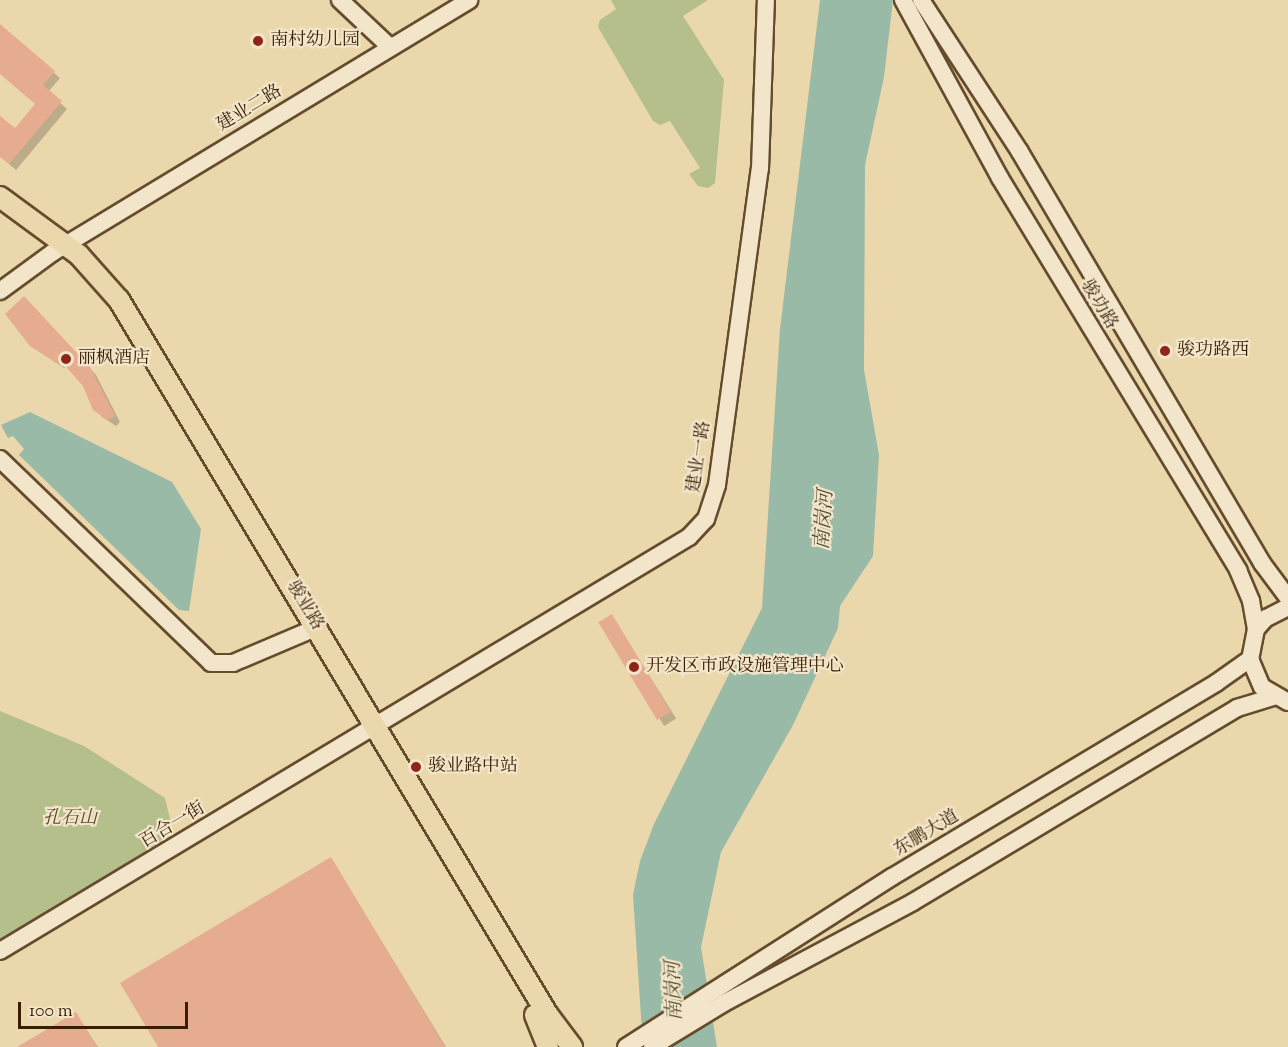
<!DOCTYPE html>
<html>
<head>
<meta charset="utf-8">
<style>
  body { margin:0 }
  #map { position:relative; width:1288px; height:1047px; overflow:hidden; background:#ebd7ac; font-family:"Sorts Mill Goudy","Noto Serif SC",serif }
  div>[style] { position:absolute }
  .green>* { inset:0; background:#b4bf8c }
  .water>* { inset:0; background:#98baa7 }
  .shadow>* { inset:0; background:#0003; transform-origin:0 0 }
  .building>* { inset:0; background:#e6ac90; transform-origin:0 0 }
  .roads { filter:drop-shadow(2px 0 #654c2d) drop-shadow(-2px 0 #654c2d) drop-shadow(0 2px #654c2d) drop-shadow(0 -2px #654c2d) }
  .minor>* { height:16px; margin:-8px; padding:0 8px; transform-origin:8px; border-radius:8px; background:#f2e5c9 }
  .major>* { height:20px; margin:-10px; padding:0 10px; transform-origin:10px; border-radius:10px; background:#ebd7ac }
  .dots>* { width:16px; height:16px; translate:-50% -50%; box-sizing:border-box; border:3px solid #f2e5c9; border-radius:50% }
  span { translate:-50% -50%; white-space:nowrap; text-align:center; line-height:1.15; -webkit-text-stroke:4.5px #f2e5c9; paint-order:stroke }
  .poi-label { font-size:18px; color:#381d03 }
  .left { translate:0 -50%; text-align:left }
  .street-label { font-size:18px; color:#381d03 }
  .park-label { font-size:18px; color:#574625; font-style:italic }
  .water-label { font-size:20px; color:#554c34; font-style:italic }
  .scale { position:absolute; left:18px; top:1002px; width:170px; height:27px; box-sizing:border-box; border:3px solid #381d03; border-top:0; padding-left:8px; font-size:18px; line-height:21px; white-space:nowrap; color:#381d03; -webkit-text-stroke:4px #f2e5c9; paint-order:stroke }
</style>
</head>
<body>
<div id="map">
  <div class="green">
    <i style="clip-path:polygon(611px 0,708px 0,683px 16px,724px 80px,715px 183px,708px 188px,698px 186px,689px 174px,700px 168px,670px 121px,660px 125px,653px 121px,598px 27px,600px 20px,616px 9px)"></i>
    <i style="clip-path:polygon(0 711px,84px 746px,165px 798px,173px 832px,115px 872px,0 939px)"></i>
  </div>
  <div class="water">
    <i style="clip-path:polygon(820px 0,893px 0,884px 77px,865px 165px,864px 370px,879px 455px,873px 556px,840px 606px,838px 628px,793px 725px,721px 852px,701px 947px,717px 1047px,643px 1047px,633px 895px,640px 861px,654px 824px,762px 608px,780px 329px)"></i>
    <i style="clip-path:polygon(30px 412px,172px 482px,201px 529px,189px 611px,179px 610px,19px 455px,24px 449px,13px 436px,8px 438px,1px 425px)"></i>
  </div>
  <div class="shadow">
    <i style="clip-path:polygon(0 26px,60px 78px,48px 92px,67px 109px,16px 170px,0 156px,0 118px,15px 131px,37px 104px,0 73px)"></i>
    <i style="clip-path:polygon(30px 305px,96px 375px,120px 422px,116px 426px,101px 416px,85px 386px,67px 366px,64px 368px,31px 345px)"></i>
    <i style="left:612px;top:616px;width:121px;height:14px;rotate:58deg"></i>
    <i style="clip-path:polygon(331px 858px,446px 1047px,160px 1047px)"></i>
    <i style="clip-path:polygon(76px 1014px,98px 1047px,20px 1047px)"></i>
  </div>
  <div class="building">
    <i style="clip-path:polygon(0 24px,55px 71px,43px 85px,62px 101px,9px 164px,0 157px,0 116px,15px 128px,35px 104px,0 74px)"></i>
    <i style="clip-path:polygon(24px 296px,90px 367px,115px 416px,108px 420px,93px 410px,83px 386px,60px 360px,56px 363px,30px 346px,5px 314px)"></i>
    <i style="left:612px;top:614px;width:114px;height:16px;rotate:59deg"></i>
    <i style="clip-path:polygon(331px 857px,445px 1047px,158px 1047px,120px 983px)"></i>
    <i style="clip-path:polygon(76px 1012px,97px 1047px,17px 1047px)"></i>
  </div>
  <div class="roads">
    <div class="minor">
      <i style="left:340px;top:0;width:69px;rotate:43.2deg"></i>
      <i style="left:903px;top:0;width:203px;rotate:61.4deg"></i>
      <i style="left:1000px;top:178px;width:459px;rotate:58.7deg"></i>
      <i style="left:1238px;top:570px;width:34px;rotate:67deg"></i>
      <i style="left:1251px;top:601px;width:28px;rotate:80deg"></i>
      <i style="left:921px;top:0;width:181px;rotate:56.9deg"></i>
      <i style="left:1020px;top:152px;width:477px;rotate:59.5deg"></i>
      <i style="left:1262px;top:563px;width:44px;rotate:53.4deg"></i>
      <i style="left:0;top:291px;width:64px;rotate:-36.2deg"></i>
      <i style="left:52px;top:253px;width:488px;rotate:-31.2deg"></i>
      <i style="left:0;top:459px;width:293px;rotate:44deg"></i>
      <i style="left:211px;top:663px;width:22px"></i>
      <i style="left:233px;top:663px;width:79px;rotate:-23deg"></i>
      <i style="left:1288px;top:607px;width:25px;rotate:153deg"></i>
      <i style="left:1266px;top:618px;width:15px;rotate:132deg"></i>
      <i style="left:1256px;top:629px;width:31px;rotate:101deg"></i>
      <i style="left:1250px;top:659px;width:30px;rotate:67deg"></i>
      <i style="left:1262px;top:687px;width:30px;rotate:30deg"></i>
      <i style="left:0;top:951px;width:804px;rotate:-31deg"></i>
      <i style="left:689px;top:537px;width:25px;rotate:-47deg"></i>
      <i style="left:706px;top:519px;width:36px;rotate:-72deg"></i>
      <i style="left:717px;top:485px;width:319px;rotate:-82.3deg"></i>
      <i style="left:760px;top:169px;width:169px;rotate:-88deg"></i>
      <i style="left:626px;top:1047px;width:316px;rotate:-32.6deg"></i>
      <i style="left:892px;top:877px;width:378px;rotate:-30.9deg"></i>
      <i style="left:1216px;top:683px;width:42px;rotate:-35.2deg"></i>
      <i style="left:652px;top:1047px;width:84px;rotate:-31.4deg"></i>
      <i style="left:724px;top:1003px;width:214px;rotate:-28.1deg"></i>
      <i style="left:913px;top:902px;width:378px;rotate:-30.9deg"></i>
      <i style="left:1237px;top:708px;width:39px;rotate:-17deg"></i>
    </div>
    <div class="major">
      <i style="left:0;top:197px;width:98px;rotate:36.3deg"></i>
      <i style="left:79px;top:255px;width:60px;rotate:48.4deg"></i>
      <i style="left:119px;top:300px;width:834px;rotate:59.04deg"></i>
      <i style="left:548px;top:1015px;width:40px;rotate:53deg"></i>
      <i style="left:535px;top:1015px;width:35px;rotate:68deg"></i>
    </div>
  </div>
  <div class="dots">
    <i style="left:258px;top:41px;background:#8f2418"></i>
    <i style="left:1165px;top:351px;background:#8f2418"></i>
    <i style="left:66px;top:359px;background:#8f2418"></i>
    <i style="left:634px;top:667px;background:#8f2418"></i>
    <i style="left:416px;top:767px;background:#8f2418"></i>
  </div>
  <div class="poi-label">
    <span class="left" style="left:270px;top:41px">南村幼儿园</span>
    <span class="left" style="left:1177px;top:351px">骏功路西</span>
    <span class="left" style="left:78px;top:359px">丽枫酒店</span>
    <span class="left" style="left:646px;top:667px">开发区市政设施管理中心</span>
    <span class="left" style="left:428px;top:767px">骏业路中站</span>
  </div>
  <div class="street-label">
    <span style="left:250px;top:109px;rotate:-31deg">建业二路</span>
    <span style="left:1098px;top:305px;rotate:59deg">骏功路</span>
    <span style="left:700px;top:457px;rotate:-81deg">建业一路</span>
    <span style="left:304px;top:606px;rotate:59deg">骏业路</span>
    <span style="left:173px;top:826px;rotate:-31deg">百合一街</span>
    <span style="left:927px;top:834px;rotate:-31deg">东鹏大道</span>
  </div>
  <div class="park-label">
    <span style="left:70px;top:819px">孔石山</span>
  </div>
  <div class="water-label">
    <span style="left:825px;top:520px;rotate:-86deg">南岗河</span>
    <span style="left:675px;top:991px;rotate:-92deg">南岗河</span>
  </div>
  <div class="scale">100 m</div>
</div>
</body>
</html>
